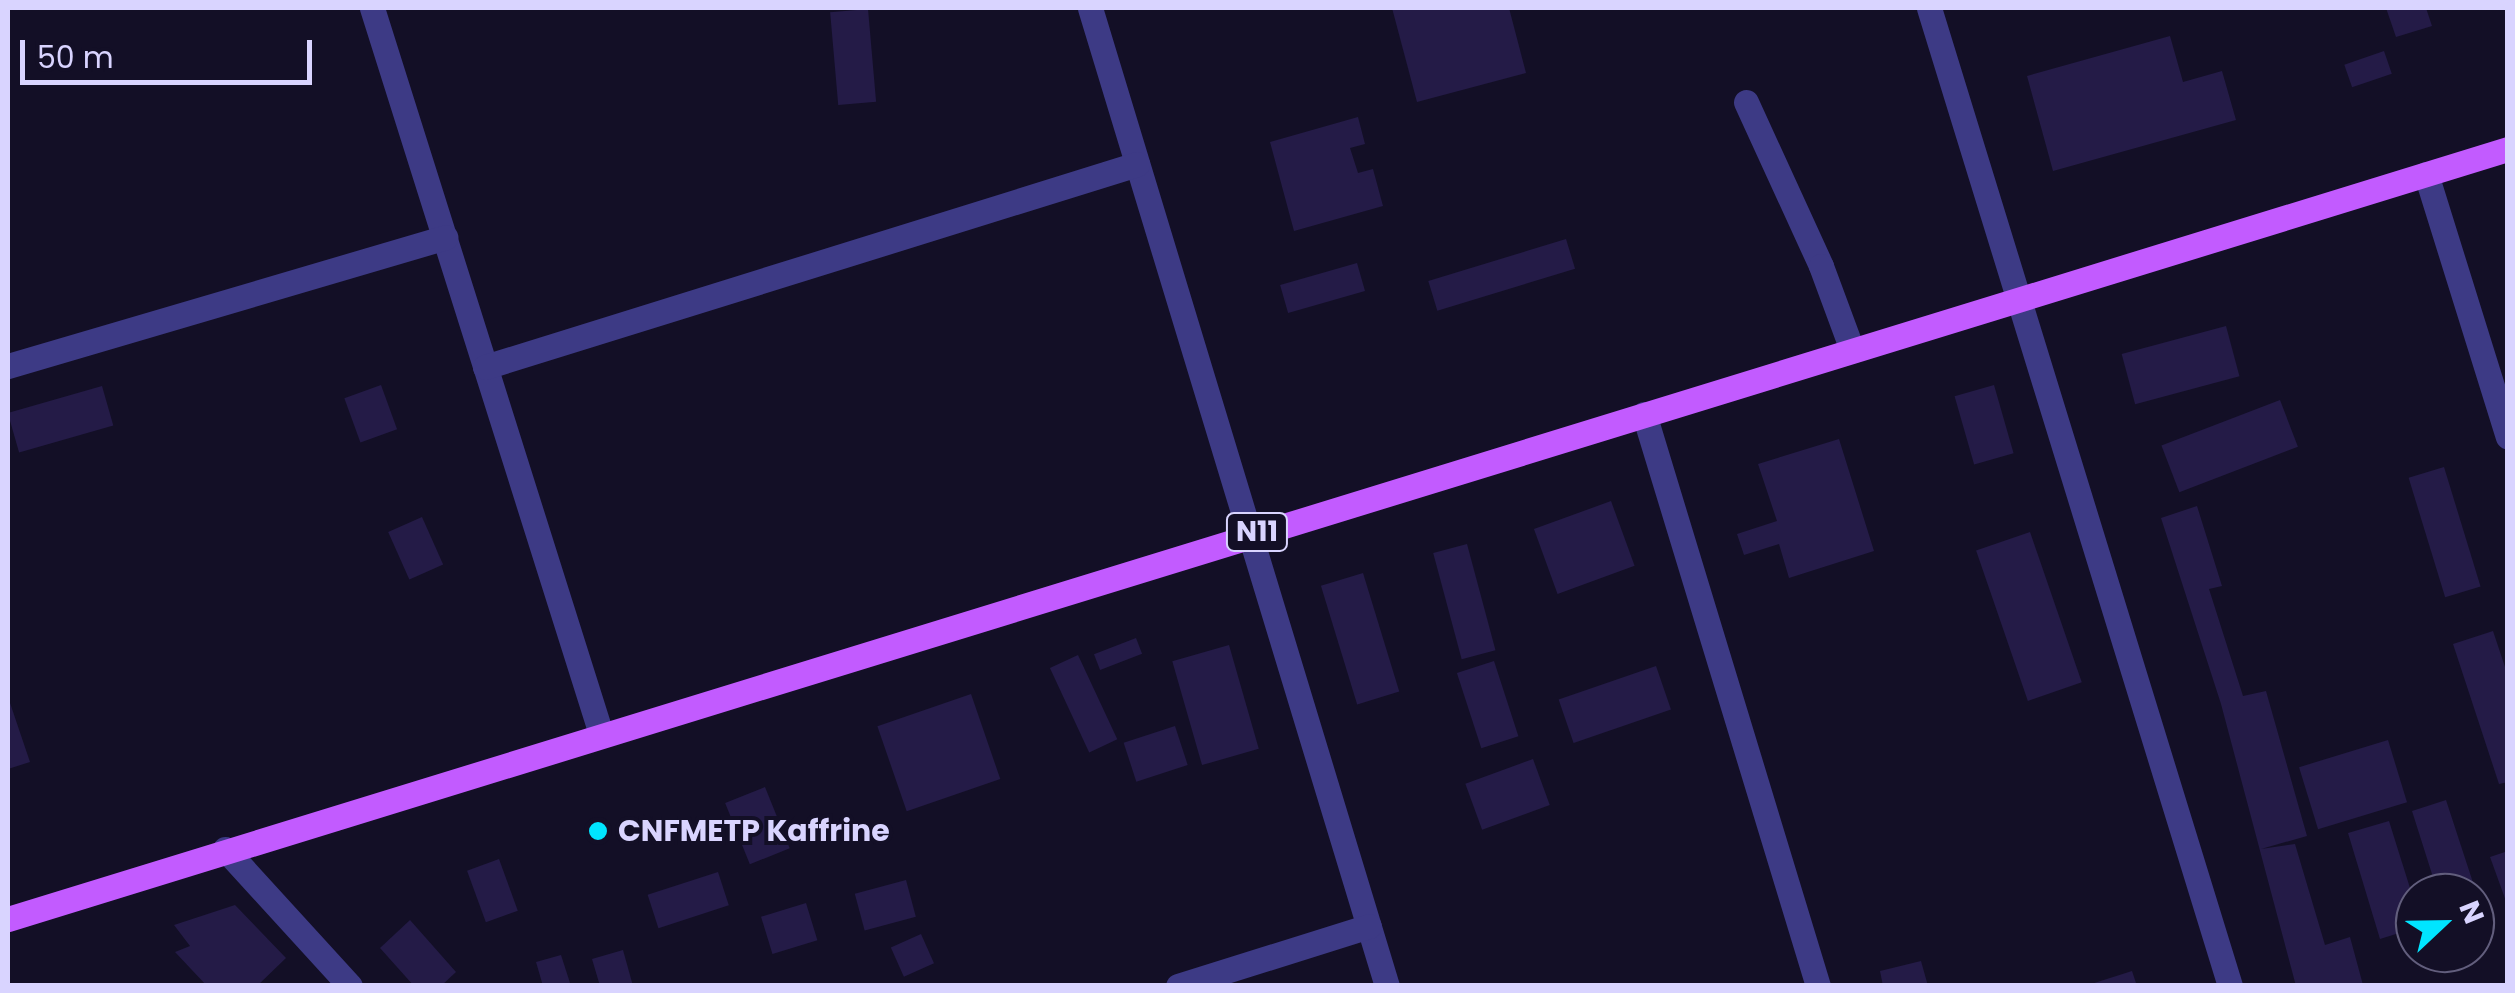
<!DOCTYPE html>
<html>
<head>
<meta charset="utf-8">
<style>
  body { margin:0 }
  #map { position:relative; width:2515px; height:993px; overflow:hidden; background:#130f26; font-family:Poppins,sans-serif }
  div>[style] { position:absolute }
  .building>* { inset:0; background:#241b47; transform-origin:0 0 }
  .minor>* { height:25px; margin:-12.5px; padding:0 12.5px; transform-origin:12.5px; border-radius:12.5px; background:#3d3a85 }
  .major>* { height:25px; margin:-12.5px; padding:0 12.5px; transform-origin:12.5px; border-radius:12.5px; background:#c25bff }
  .dots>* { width:28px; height:28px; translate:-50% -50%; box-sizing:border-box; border:5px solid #130f26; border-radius:50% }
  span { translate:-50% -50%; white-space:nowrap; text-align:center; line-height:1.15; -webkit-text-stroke:8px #130f26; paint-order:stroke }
  .shield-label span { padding:2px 8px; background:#130f26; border:2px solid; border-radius:8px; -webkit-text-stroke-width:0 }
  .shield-label { font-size:28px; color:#d9d4ff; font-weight:700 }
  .poi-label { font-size:30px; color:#d9d4ff; font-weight:700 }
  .left { translate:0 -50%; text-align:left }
  .frame { position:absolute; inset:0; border:10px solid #d9d4ff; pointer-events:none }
  .north { position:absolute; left:2395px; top:873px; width:100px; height:100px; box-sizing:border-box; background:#130f26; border:2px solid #625e7d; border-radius:50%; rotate:68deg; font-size:28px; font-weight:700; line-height:40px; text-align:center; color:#d9d4ff }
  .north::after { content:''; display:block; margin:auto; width:35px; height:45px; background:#00e5ff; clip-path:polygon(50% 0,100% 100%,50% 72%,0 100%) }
  .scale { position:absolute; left:20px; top:40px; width:292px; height:45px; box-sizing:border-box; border:5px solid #d9d4ff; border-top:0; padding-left:12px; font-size:30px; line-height:35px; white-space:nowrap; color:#d9d4ff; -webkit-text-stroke:8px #130f26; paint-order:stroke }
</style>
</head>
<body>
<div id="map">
  <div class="building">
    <i style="clip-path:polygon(1392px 8px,1509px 8px,1526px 73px,1417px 102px)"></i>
    <i style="clip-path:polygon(2386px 8px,2426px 8px,2432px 26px,2396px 37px)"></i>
    <i style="left:868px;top:9px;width:93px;height:38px;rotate:85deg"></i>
    <i style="clip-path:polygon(2170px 36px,2183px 82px,2222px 71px,2236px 120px,2053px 171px,2027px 76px)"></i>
    <i style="left:2384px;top:51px;width:24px;height:42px;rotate:71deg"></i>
    <i style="clip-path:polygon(1358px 117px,1365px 144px,1350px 148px,1358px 173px,1373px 169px,1383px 206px,1294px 231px,1270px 142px)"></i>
    <i style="left:1566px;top:239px;width:31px;height:144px;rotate:73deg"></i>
    <i style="left:1357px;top:263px;width:29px;height:80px;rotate:74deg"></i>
    <i style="left:2226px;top:326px;width:52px;height:108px;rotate:75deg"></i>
    <i style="left:381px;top:385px;width:47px;height:39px;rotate:70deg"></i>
    <i style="left:1994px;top:385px;width:71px;height:41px;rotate:74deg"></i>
    <i style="left:102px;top:386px;width:41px;height:98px;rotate:74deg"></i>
    <i style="left:2280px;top:400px;width:50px;height:127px;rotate:69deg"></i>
    <i style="clip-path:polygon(1839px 439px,1874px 551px,1789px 578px,1779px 544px,1744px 555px,1737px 534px,1777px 521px,1758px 464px)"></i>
    <i style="left:2444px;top:467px;width:125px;height:37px;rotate:73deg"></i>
    <i style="left:1611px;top:501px;width:69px;height:82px;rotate:70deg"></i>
    <i style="clip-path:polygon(2197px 506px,2222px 586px,2209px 589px,2243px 696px,2266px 691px,2307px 836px,2261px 849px,2295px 844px,2325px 945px,2350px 937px,2363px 985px,2296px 986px,2221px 704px,2161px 518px)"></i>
    <i style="left:422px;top:517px;width:52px;height:37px;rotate:66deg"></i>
    <i style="left:2030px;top:532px;width:159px;height:57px;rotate:71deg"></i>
    <i style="left:1467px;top:544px;width:110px;height:35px;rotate:75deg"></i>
    <i style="left:1363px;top:573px;width:124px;height:44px;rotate:73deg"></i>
    <i style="clip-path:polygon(2493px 631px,2508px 676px,2508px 782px,2499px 784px,2453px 644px)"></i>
    <i style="left:1136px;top:638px;width:17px;height:45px;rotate:69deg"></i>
    <i style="left:1229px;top:645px;width:108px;height:59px;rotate:74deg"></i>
    <i style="left:1078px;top:655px;width:93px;height:31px;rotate:65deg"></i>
    <i style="left:1494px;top:661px;width:79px;height:39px;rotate:72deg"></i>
    <i style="left:1656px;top:666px;width:46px;height:103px;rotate:71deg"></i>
    <i style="left:971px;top:694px;width:90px;height:99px;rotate:71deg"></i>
    <i style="clip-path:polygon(8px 697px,30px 762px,8px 769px)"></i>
    <i style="left:1175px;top:726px;width:41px;height:54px;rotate:72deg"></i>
    <i style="left:2388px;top:740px;width:65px;height:93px;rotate:73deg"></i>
    <i style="left:1533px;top:759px;width:49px;height:72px;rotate:70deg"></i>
    <i style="left:765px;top:787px;width:66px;height:43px;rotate:68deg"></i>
    <i style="clip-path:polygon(2446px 800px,2480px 904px,2475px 906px,2475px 893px,2438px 893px,2412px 811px)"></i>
    <i style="clip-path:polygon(2389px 821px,2415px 904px,2415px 928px,2380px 939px,2348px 833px)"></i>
    <i style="clip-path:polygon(2508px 851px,2508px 904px,2507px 904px,2490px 857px)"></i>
    <i style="left:499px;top:859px;width:55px;height:34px;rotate:70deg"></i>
    <i style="left:718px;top:872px;width:35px;height:74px;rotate:72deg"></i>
    <i style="left:906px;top:880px;width:38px;height:53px;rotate:75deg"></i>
    <i style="left:806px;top:903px;width:39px;height:47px;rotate:73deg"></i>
    <i style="clip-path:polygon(235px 905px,286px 958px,257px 986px,207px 986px,175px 952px,190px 946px,174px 925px)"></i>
    <i style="clip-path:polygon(410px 920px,456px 972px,441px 986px,414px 986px,380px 948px)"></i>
    <i style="left:921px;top:934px;width:32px;height:33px;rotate:66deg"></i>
    <i style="clip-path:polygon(623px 950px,633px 986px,600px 986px,592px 959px)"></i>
    <i style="clip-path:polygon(561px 955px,571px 986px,543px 986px,536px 962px)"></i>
    <i style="clip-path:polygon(1921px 961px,1928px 986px,1883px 986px,1880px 971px)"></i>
    <i style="clip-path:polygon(2132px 971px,2137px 986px,2088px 986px,2088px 985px)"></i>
  </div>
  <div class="minor">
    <i style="left:372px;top:8px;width:761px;rotate:72.49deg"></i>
    <i style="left:1090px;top:8px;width:1022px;rotate:73.11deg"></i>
    <i style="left:1929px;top:8px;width:1023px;rotate:72.89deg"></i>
    <i style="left:1746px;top:102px;width:180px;rotate:65.4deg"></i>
    <i style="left:1821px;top:266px;width:90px;rotate:69.7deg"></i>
    <i style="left:2426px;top:174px;width:275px;rotate:72.7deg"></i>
    <i style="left:8px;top:366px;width:456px;rotate:-16.4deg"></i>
    <i style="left:485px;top:367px;width:683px;rotate:-17.29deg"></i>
    <i style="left:1644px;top:414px;width:598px;rotate:73.08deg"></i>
    <i style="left:225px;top:849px;width:185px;rotate:47.6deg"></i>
    <i style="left:1178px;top:986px;width:200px;rotate:-17.4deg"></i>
  </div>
  <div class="major">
    <i style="left:8px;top:919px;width:2616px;rotate:-17.12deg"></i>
  </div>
  <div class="dots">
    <i style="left:598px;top:831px;background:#00e5ff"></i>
  </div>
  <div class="shield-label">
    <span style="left:1257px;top:532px">N11</span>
  </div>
  <div class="poi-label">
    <span class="left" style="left:618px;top:831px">CNFMETP Kaffrine</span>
  </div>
  <div class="frame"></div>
  <div class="north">N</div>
  <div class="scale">50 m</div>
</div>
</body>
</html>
